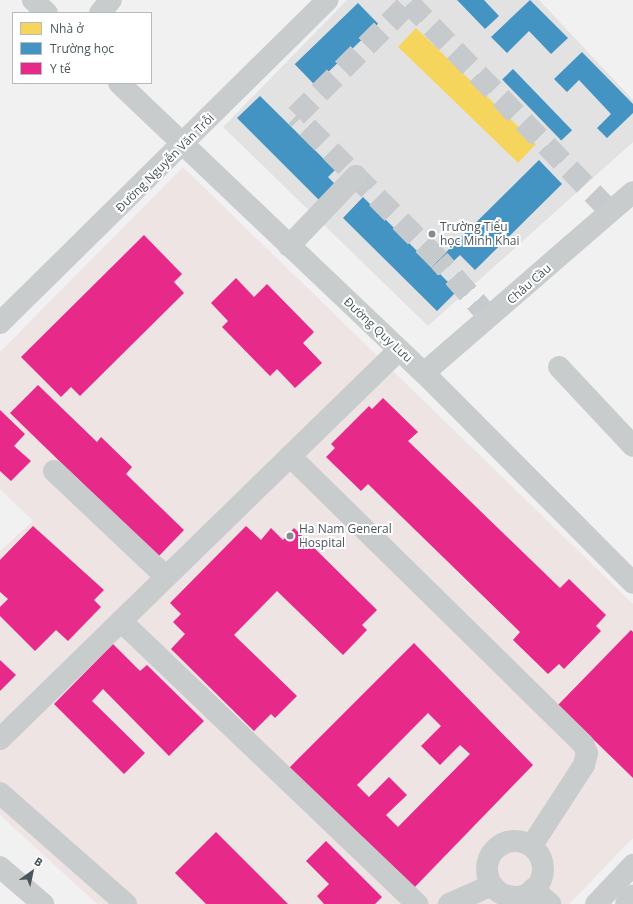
<!DOCTYPE html>
<html>
<head>
<meta charset="utf-8">
<style>
  body { margin:0 }
  #map { position:relative; width:633px; height:904px; overflow:hidden; background:#f1f1f1; font-family:"Open Sans",sans-serif }
  div>[style] { position:absolute }
  .education>* { inset:0; background:#e3e2e3 }
  .medical>* { inset:0; background:#eee4e4 }
  .homes>* { inset:0; background:#f6d55c; transform-origin:0 0 }
  .schools>* { inset:0; background:#4393c3; transform-origin:0 0 }
  .health>* { inset:0; background:#e7298a }
  .minor-tunnel>* { height:22px; margin-top:-11px; transform-origin:0; background:repeating-linear-gradient(90deg,#c7cacc 0 22px,transparent 0 33px) }
  .minor>* { height:22px; margin:-11px; padding:0 11px; transform-origin:11px; border-radius:11px; background:#c9cccd }
  .minor>.ring { margin:-11px; padding:0; box-sizing:content-box; background:none; border:22px solid #c9cccd; border-radius:50% }
  .dots>* { width:11px; height:11px; translate:-50% -50%; box-sizing:border-box; border:2px solid #fff; border-radius:50% }
  span { translate:-50% -50%; white-space:nowrap; text-align:center; line-height:1.15; -webkit-text-stroke:4px #fff; paint-order:stroke }
  .street-label { font-size:12px; color:#4a565b }
  .poi-label { font-size:12px; color:#4a565b }
  .left { translate:0 -50%; text-align:left }
  .legend { position:absolute; left:12px; top:12px; width:140px; height:72px; box-sizing:border-box; background:#fff; border:1px solid #b7bbbd; margin:0; padding:5px 7px; list-style:none; font-size:12px; color:#4a565b }
  .legend li { display:flex; align-items:center; gap:8px; height:20px }
  .legend b { width:20px; border:1px solid #b7bbbd }
  .north { position:absolute; left:12px; top:852px; width:40px; height:40px; -webkit-text-stroke:3px #fff; paint-order:stroke; rotate:33deg; font-size:11px; font-weight:700; line-height:16px; text-align:center; color:#4a565b }
  .north::after { content:''; display:block; margin:auto; width:14px; height:18px; background:#4a565b; clip-path:polygon(50% 0,100% 100%,50% 72%,0 100%) }
</style>
</head>
<body>
<div id="map">
  <div class="education">
    <i style="clip-path:polygon(347px 0,539px 0,633px 100px,633px 142px,428px 326px,223px 127px)"></i>
  </div>
  <div class="medical">
    <i style="clip-path:polygon(183px 167px,633px 604px,633px 838px,569px 904px,97px 904px,0 815px,0 551px,33px 521px,0 489px,0 352px)"></i>
  </div>
  <div class="homes">
    <i style="left:416px;top:28px;width:167px;height:26px;rotate:44deg"></i>
  </div>
  <div class="schools">
    <i style="clip-path:polygon(457px 0,484px 0,499px 16px,485px 29px)"></i>
    <i style="clip-path:polygon(530px 0,568px 38px,551px 54px,529px 31px,507px 53px,491px 37px)"></i>
    <i style="left:358px;top:3px;width:29px;height:88px;rotate:46deg"></i>
    <i style="clip-path:polygon(582px 52px,633px 104px,633px 113px,607px 138px,597px 128px,611px 114px,579px 80px,567px 92px,554px 79px)"></i>
    <i style="left:513px;top:69px;width:85px;height:15px;rotate:46deg"></i>
    <i style="clip-path:polygon(260px 96px,335px 170px,328px 177px,335px 184px,319px 200px,237px 118px)"></i>
    <i style="clip-path:polygon(539px 160px,562px 184px,475px 270px,460px 255px,440px 274px,457px 291px,437px 311px,343px 218px,363px 197px,432px 266px)"></i>
  </div>
  <div class="health">
    <i style="clip-path:polygon(144px 235px,182px 274px,174px 282px,184px 293px,80px 396px,71px 387px,61px 397px,21px 357px)"></i>
    <i style="clip-path:polygon(236px 278px,254px 297px,267px 284px,314px 332px,303px 343px,322px 363px,295px 388px,277px 369px,270px 376px,222px 327px,228px 321px,211px 303px)"></i>
    <i style="clip-path:polygon(38px 385px,97px 442px,101px 437px,132px 467px,126px 474px,184px 530px,158px 557px,10px 413px)"></i>
    <i style="clip-path:polygon(383px 398px,418px 432px,408px 441px,560px 588px,569px 579px,606px 615px,596px 626px,601px 631px,564px 669px,559px 664px,548px 674px,513px 640px,520px 632px,368px 484px,361px 491px,326px 457px,335px 448px,331px 444px,369px 406px,372px 409px)"></i>
    <i style="clip-path:polygon(0 410px,25px 434px,14px 446px,31px 461px,11px 481px,0 471px)"></i>
    <i style="clip-path:polygon(33px 526px,104px 590px,94px 600px,101px 607px,68px 641px,56px 630px,35px 651px,0 616px,0 607px,8px 599px,0 592px,0 560px)"></i>
    <i style="clip-path:polygon(246px 526px,261px 540px,271px 528px,283px 540px,294px 528px,377px 610px,362px 625px,367px 630px,343px 655px,277px 591px,234px 635px,297px 696px,275px 718px,271px 714px,254px 731px,171px 649px,185px 634px,173px 622px,181px 614px,170px 603px)"></i>
    <i style="clip-path:polygon(631px 630px,633px 632px,633px 778px,558px 705px)"></i>
    <i style="clip-path:polygon(evenodd,414px 643px,533px 765px,411px 891px,288px 769px,414px 643px,428px 713px,441px 726px,421px 746px,440px 765px,460px 745px,470px 754px,398px 827px,386px 815px,407px 795px,389px 777px,369px 797px,357px 785px,428px 713px)"></i>
    <i style="clip-path:polygon(113px 644px,140px 671px,147px 665px,204px 721px,169px 756px,103px 689px,92px 701px,145px 753px,124px 774px,54px 704px)"></i>
    <i style="clip-path:polygon(0 660px,16px 675px,0 691px)"></i>
    <i style="clip-path:polygon(216px 832px,288px 904px,206px 904px,175px 873px)"></i>
    <i style="clip-path:polygon(326px 841px,382px 897px,375px 904px,324px 904px,317px 896px,329px 884px,306px 861px)"></i>
  </div>
  <div class="minor-tunnel">
    <i style="left:490px;top:318px;width:77px;rotate:-131.3deg"></i>
    <i style="left:439px;top:260px;width:203px;rotate:-134.8deg"></i>
    <i style="left:296px;top:116px;width:160px;rotate:-45deg"></i>
    <i style="left:409px;top:3px;width:291px;rotate:46deg"></i>
  </div>
  <div class="minor">
    <i style="left:33px;top:0;width:19px;rotate:43deg"></i>
    <i style="left:100px;top:13px;width:17px;rotate:-50deg"></i>
    <i style="left:119px;top:83px;width:421px;rotate:43.6deg"></i>
    <i style="left:424px;top:373px;width:296px;rotate:45.1deg"></i>
    <i style="left:289px;top:246px;width:97px;rotate:-46.3deg"></i>
    <i style="left:0;top:323px;width:460px;rotate:-44.6deg"></i>
    <i style="left:559px;top:367px;width:108px;rotate:46.9deg"></i>
    <i style="left:424px;top:373px;width:276px;rotate:-40.9deg"></i>
    <i style="left:290px;top:456px;width:411px;rotate:44.5deg"></i>
    <i style="left:583px;top:744px;width:10px;rotate:66deg"></i>
    <i style="left:587px;top:753px;width:12px;rotate:104deg"></i>
    <i style="left:584px;top:765px;width:95px;rotate:123deg"></i>
    <i style="left:54px;top:471px;width:154px;rotate:43.4deg"></i>
    <i style="left:121px;top:621px;width:410px;rotate:43.7deg"></i>
    <i style="left:0;top:739px;width:557px;rotate:-44.27deg"></i>
    <i style="left:0;top:793px;width:168px;rotate:41.4deg"></i>
    <i class="ring" style="left:487px;top:841px;width:34px;height:34px"></i>
    <i style="left:0;top:867px;width:57px;rotate:40.7deg"></i>
    <i style="left:533px;top:889px;width:23px;rotate:41deg"></i>
    <i style="left:449px;top:904px;width:45px;rotate:-23.7deg"></i>
    <i style="left:596px;top:904px;width:54px;rotate:-46.5deg"></i>
    <i style="left:626px;top:904px;width:11px;rotate:-49deg"></i>
  </div>
  <div class="dots">
    <i style="left:432px;top:234px;background:#848c90"></i>
    <i style="left:290px;top:536px;background:#848c90"></i>
  </div>
  <div class="street-label">
    <span style="left:165px;top:163px;rotate:-45deg">Đường Nguyễn Văn Trỗi</span>
    <span style="left:529px;top:284px;rotate:-41deg">Châu Cầu</span>
    <span style="left:378px;top:330px;rotate:43deg">Đường Quy Lưu</span>
  </div>
  <div class="poi-label">
    <span class="left" style="left:440px;top:234px">Trường Tiểu<br>học Minh Khai</span>
    <span class="left" style="left:299px;top:536px">Ha Nam General<br>Hospital</span>
  </div>
  <ul class="legend">
  <li><b style="height:11px;background:#f6d55c"></b>Nhà ở</li>
  <li><b style="height:11px;background:#4393c3"></b>Trường học</li>
  <li><b style="height:11px;background:#e7298a"></b>Y tế</li>
  </ul>
  <div class="north">B</div>
</div>
</body>
</html>
